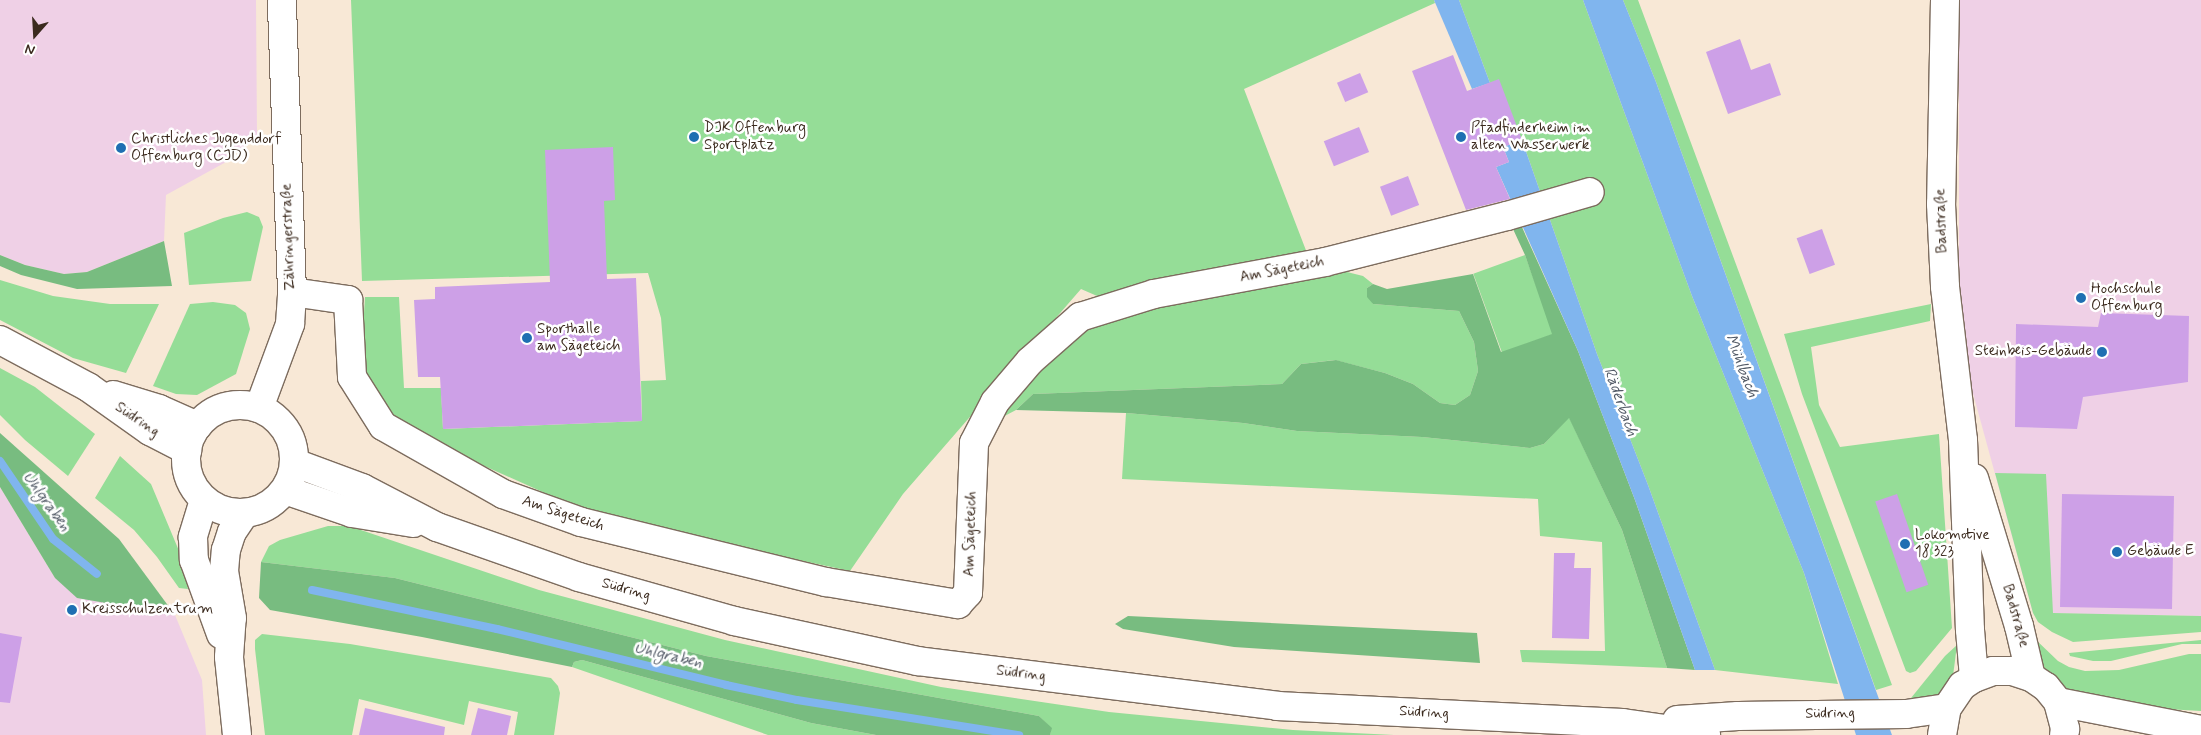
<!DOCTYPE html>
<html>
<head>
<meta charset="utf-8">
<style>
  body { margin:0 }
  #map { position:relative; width:2201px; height:735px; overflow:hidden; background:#f8e8d6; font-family:Mynerve,sans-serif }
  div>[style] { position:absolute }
  .built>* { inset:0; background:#efd0e6 }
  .green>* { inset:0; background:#95dd97; transform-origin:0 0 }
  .forest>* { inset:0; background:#78bc80 }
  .water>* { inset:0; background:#80b5ee }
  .stream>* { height:8px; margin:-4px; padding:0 4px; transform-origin:4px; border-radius:4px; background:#80b5ee }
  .building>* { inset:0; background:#cda0e7; transform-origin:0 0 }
  .roads { filter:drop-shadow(1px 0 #7d6c5e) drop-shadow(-1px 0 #7d6c5e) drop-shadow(0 1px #7d6c5e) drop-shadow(0 -1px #7d6c5e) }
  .street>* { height:28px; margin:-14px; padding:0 14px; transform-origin:14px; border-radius:14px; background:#fff }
  .secondary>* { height:28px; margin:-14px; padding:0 14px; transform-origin:14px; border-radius:14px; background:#fff }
  .secondary>.ring { margin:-14px; padding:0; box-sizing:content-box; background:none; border:28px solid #fff; border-radius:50% }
  .dots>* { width:14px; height:14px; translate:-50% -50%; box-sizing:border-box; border:2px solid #fff; border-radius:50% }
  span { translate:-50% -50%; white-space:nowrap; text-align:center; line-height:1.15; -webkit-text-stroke:5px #fff; paint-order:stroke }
  .poi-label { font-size:15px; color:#3b2a1e }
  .left { translate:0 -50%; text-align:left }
  .right { translate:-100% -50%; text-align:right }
  .street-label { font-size:15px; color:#3b2a1e }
  .water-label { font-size:16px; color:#535b67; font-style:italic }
  .north { position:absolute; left:10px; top:10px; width:50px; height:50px; -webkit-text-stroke:4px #fff; paint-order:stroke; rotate:199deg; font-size:14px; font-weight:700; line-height:20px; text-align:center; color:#3b2a1e }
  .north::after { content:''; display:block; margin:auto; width:18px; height:22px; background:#3b2a1e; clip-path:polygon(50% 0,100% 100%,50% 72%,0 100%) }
</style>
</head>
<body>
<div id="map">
  <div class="built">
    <i style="clip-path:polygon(0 0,256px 0,257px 135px,226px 162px,166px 195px,164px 241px,87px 272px,64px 274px,25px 265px,0 255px)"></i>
    <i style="clip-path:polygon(1959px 0,2201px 0,2201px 616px,2033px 613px,1971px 386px,1961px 314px,1959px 282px)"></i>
    <i style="clip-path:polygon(0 487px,55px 578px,113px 605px,175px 615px,202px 680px,206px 735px,0 735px)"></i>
  </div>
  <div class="green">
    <i style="clip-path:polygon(351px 0,1434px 0,1435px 3px,1244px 89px,1307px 253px,1104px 299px,1081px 289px,903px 494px,850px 571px,680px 535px,576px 507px,444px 448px,395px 416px,373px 391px,361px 362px,365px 297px,399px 297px,404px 388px,441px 388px,443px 429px,642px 421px,641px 381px,666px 380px,661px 318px,648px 273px,362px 281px)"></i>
    <i style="clip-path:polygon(1459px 0,1583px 0,1692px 296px,1804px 573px,1838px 684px,1715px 670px,1648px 485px,1597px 354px,1522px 140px,1490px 83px)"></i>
    <i style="clip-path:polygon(1623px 0,1638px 0,1892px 685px,1876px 690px,1656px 82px)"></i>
    <i style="clip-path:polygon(247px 212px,259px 217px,263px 227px,251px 281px,189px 285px,184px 233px,223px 218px)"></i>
    <i style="left:1525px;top:255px;width:84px;height:55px;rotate:70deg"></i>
    <i style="clip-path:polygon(1323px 266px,1363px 276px,1373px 284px,1367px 288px,1373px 304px,1459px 311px,1474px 342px,1478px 371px,1470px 395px,1455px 405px,1440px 403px,1413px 384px,1385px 373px,1335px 360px,1301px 364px,1282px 384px,1033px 394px,1016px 410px,997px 420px,1004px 402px,1091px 323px)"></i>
    <i style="clip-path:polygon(0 280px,53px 296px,110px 304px,159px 304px,126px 373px,73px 358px,0 320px)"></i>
    <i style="clip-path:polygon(213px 302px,235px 305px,246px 313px,250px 329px,236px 374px,197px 395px,176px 394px,153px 386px,190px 304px)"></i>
    <i style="clip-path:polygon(1931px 304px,1930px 321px,1811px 347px,1819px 405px,1840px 447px,1939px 434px,1952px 628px,1916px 671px,1910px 673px,1906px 671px,1802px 394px,1784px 334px)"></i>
    <i style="clip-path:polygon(0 368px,35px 387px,95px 434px,68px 476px,25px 440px,0 415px)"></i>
    <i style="clip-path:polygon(1126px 413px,1243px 423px,1297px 431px,1422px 437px,1530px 448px,1544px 444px,1569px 417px,1622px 530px,1667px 668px,1522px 662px,1520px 650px,1605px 651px,1602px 542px,1540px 536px,1538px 499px,1122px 479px)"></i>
    <i style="clip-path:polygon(120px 456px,151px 484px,182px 558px,188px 589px,179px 588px,157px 557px,134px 530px,95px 498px)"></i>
    <i style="clip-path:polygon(1995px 473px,2046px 474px,2053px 613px,2201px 616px,2201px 632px,2073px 642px,2052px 632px,2038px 622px,2033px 613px)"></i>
    <i style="clip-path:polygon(328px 526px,349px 526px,539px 590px,725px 640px,941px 687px,1109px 712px,1293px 730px,1394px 735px,1050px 735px,1051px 728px,1039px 716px,706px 656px,395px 578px,261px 562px,269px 546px,280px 540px)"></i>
    <i style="clip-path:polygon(262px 634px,350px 644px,551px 678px,558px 686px,560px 693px,554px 735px,514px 735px,518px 712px,469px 701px,464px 725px,359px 699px,352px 735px,265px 735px,255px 649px,255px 640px)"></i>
    <i style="clip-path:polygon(2034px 638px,2058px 661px,2069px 667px,2085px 671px,2119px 670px,2189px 654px,2201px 654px,2201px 711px,2114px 706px,2082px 700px,2063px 688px,2042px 665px)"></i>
    <i style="clip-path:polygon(2201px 640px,2201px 644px,2182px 644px,2111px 661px,2093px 661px,2070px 656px,2069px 653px)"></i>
    <i style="clip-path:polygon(1957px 645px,1953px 676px,1945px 691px,1935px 699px,1912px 706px,1911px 698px,1945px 656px)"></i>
    <i style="clip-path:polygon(582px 660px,811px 723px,876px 735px,768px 735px,572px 667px,574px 662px)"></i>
  </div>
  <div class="forest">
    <i style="clip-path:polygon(1521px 225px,1578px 351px,1635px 500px,1695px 670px,1667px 668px,1622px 530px,1569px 418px,1544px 444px,1530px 448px,1422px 437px,1297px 431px,1243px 423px,1126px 413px,1016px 410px,1033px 394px,1282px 384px,1301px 364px,1336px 360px,1385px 373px,1413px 384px,1440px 403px,1455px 405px,1470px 395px,1478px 371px,1474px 342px,1459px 311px,1373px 304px,1367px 297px,1367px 288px,1373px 284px,1387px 289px,1473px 274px,1501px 352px,1552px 334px,1525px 255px,1513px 229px)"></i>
    <i style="clip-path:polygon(164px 241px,172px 286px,77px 289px,21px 275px,0 266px,0 255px,25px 265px,64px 274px,87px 272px)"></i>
    <i style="clip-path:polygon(0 433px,119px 539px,175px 615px,77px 598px,55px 578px,0 487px)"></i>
    <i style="clip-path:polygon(261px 562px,395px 578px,706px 656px,1039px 716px,1052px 728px,1050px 735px,876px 735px,811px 723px,582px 660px,574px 662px,572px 667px,422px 637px,270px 610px,259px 598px)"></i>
    <i style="clip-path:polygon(1128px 616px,1477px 633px,1480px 663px,1234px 647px,1123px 629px,1115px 624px)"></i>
  </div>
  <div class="water">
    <i style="clip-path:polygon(1434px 0,1459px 0,1490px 83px,1472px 89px)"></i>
    <i style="clip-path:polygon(1583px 0,1623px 0,1656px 82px,1892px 735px,1856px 735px,1804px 573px,1692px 296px)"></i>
    <i style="clip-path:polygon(1522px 140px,1597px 354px,1648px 485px,1715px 670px,1695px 670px,1635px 500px,1578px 351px,1496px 167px,1509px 162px,1503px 147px)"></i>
  </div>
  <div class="stream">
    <i style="left:0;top:461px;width:94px;rotate:55.8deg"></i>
    <i style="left:53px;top:539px;width:56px;rotate:38.5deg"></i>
    <i style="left:312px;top:590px;width:189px;rotate:11.9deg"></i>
    <i style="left:497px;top:629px;width:236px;rotate:13.7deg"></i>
    <i style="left:726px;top:685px;width:73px;rotate:11.9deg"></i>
    <i style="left:797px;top:700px;width:225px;rotate:9deg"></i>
  </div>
  <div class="building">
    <i style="clip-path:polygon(1740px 39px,1751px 70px,1770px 63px,1781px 95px,1728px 114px,1706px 52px)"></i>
    <i style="clip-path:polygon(1453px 55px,1467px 91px,1499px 79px,1522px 140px,1503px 147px,1509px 162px,1496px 167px,1510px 199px,1466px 210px,1412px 71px)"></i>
    <i style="left:1360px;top:73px;width:21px;height:25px;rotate:67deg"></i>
    <i style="left:1359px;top:127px;width:27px;height:38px;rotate:68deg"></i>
    <i style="clip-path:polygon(613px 147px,615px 200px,604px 201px,607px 279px,636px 278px,642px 421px,443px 429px,440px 377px,418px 377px,414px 300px,435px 299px,435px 287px,550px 282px,545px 150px)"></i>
    <i style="left:1408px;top:176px;width:31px;height:30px;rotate:69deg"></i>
    <i style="left:1822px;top:229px;width:38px;height:27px;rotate:70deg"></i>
    <i style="clip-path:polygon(2101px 313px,2189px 316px,2188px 382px,2083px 397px,2077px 429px,2015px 427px,2016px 324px,2098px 327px)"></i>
    <i style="left:1897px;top:494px;width:96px;height:23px;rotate:71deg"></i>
    <i style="left:2062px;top:494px;width:112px;height:113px;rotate:1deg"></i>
    <i style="clip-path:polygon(1554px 553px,1575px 553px,1574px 568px,1591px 568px,1589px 639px,1552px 638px)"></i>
    <i style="clip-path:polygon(0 633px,22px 637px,10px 703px,0 702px)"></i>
    <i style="clip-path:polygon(365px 708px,445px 727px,444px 735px,359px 735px)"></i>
    <i style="clip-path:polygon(478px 708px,511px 716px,507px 735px,471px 735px)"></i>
  </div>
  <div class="roads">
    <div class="street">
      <i style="left:1945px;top:0;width:204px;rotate:91.1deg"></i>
      <i style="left:1941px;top:204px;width:83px;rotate:87.2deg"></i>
      <i style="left:1945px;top:287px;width:154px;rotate:83.3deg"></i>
      <i style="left:1963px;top:440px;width:190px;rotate:87.9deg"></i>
      <i style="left:1970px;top:630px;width:48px;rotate:85.2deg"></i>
      <i style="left:292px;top:292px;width:57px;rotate:8.1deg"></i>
      <i style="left:348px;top:300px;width:77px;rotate:87deg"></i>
      <i style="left:352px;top:377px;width:58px;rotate:57.7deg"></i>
      <i style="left:383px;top:426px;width:138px;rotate:29.5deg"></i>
      <i style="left:503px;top:494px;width:83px;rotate:19.7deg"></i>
      <i style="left:581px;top:522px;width:252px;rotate:13.8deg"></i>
      <i style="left:826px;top:582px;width:134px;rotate:9.5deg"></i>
      <i style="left:958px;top:604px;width:15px;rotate:-48deg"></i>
      <i style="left:968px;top:593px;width:150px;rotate:-87.7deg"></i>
      <i style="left:974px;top:443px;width:46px;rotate:-62.9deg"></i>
      <i style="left:995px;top:402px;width:54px;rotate:-49.5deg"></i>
      <i style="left:1030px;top:361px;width:67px;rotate:-41.3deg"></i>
      <i style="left:1080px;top:317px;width:77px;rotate:-17.3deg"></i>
      <i style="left:1154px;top:294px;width:174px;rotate:-10.6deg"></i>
      <i style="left:1325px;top:262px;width:188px;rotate:-14.2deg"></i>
      <i style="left:1507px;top:216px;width:86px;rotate:-16.1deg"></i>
      <i style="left:259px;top:408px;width:90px;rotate:-69.7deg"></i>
      <i style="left:290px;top:324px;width:32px;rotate:-86deg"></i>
      <i style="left:292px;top:292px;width:292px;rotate:-92deg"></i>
      <i style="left:1974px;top:478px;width:155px;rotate:73.1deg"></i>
      <i style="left:2019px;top:626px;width:52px;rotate:76.8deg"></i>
      <i style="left:204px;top:500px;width:39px;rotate:107deg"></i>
      <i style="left:193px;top:537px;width:23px;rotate:88deg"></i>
      <i style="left:194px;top:560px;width:79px;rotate:70deg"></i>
      <i style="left:237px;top:735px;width:78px;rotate:-95.9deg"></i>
      <i style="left:229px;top:657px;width:39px;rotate:-86deg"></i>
      <i style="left:232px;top:618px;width:48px;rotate:-99.7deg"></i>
      <i style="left:224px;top:571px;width:21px;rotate:-85deg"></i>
      <i style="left:226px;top:550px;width:19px;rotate:-72deg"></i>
      <i style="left:232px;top:532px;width:23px;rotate:-56deg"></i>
    </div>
    <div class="secondary">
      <i style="left:0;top:340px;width:100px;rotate:28.1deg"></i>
      <i style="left:88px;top:387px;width:76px;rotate:35.4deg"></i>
      <i style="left:150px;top:431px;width:42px;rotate:27.2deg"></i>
      <i style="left:113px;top:395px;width:48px;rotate:16.9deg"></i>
      <i style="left:159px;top:409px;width:42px;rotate:24.1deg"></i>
      <i class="ring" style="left:186px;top:405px;width:80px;height:80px"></i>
      <i style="left:295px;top:463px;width:72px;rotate:20.5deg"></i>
      <i style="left:362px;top:488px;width:85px;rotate:27.5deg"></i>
      <i style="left:437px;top:527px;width:151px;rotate:19.4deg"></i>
      <i style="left:579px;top:577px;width:161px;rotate:15.8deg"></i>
      <i style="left:734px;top:621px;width:188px;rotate:12.3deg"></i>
      <i style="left:918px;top:661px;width:362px;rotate:7.1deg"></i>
      <i style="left:1277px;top:706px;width:346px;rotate:2.8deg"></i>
      <i style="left:1623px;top:723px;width:84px;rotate:8.2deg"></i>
      <i style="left:285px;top:490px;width:71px;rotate:18.9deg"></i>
      <i style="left:352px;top:513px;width:62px;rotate:9.3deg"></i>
      <i style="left:2058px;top:702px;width:146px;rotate:11.1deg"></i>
      <i style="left:1677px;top:720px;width:61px;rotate:-3.8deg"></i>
      <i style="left:1738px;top:716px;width:168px;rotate:-0.7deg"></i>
      <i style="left:1906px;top:714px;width:41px;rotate:-8.3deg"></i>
      <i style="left:1942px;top:735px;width:27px;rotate:-80deg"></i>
      <i style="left:1947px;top:708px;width:27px;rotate:-56deg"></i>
      <i style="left:1962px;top:686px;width:14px;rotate:-34deg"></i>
      <i style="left:1974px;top:678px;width:20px;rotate:-20deg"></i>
      <i style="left:1993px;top:671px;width:19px"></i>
      <i style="left:2012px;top:671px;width:20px;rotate:18deg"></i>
      <i style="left:2031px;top:677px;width:18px;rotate:34deg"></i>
      <i style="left:2046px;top:687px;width:19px;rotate:51deg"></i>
      <i style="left:2058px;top:702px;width:28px;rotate:75deg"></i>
      <i style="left:2065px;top:729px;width:6px;rotate:99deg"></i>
    </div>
  </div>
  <div class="dots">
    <i style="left:694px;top:137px;background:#1f6fb2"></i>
    <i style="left:1461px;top:137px;background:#1f6fb2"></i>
    <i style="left:121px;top:148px;background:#1f6fb2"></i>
    <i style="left:2081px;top:298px;background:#1f6fb2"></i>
    <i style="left:527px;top:338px;background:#1f6fb2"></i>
    <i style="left:2102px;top:352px;background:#1f6fb2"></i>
    <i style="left:1905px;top:544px;background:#1f6fb2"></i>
    <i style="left:2117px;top:552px;background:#1f6fb2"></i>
    <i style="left:72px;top:610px;background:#1f6fb2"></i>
  </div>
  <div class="poi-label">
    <span class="left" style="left:704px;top:137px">DJK Offenburg<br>Sportplatz</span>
    <span class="left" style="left:1471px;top:137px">Pfadfinderheim im<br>alten Wasserwerk</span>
    <span class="left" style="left:131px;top:148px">Christliches Jugenddorf<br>Offenburg (CJD)</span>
    <span class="left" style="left:2091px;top:298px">Hochschule<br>Offenburg</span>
    <span class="left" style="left:537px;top:338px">Sporthalle<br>am Sägeteich</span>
    <span class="right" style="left:2092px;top:352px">Steinbeis-Gebäude</span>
    <span class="left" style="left:1915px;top:544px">Lokomotive<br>18 323</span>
    <span class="left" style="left:2127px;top:552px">Gebäude E</span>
    <span class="left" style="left:82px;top:610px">Kreisschulzentrum</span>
  </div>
  <div class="street-label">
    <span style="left:1942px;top:221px;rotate:-92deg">Badstraße</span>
    <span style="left:289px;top:237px;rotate:-92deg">Zähringerstraße</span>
    <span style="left:1282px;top:270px;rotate:-11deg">Am Sägeteich</span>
    <span style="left:137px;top:420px;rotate:34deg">Südring</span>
    <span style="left:563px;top:514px;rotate:18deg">Am Sägeteich</span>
    <span style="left:971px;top:534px;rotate:-88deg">Am Sägeteich</span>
    <span style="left:626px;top:590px;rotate:16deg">Südring</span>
    <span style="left:2015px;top:616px;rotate:74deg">Badstraße</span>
    <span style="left:1021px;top:674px;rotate:7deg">Südring</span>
    <span style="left:1424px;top:713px;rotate:3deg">Südring</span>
    <span style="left:1830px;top:714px;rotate:-1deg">Südring</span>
  </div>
  <div class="water-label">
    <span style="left:1741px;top:366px;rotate:69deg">Mühlbach</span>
    <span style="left:1620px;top:402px;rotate:70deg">Räderbach</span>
    <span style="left:46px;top:502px;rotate:54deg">Uhlgraben</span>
    <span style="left:668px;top:656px;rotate:13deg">Uhlgraben</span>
  </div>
  <div class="north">N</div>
</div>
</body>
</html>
